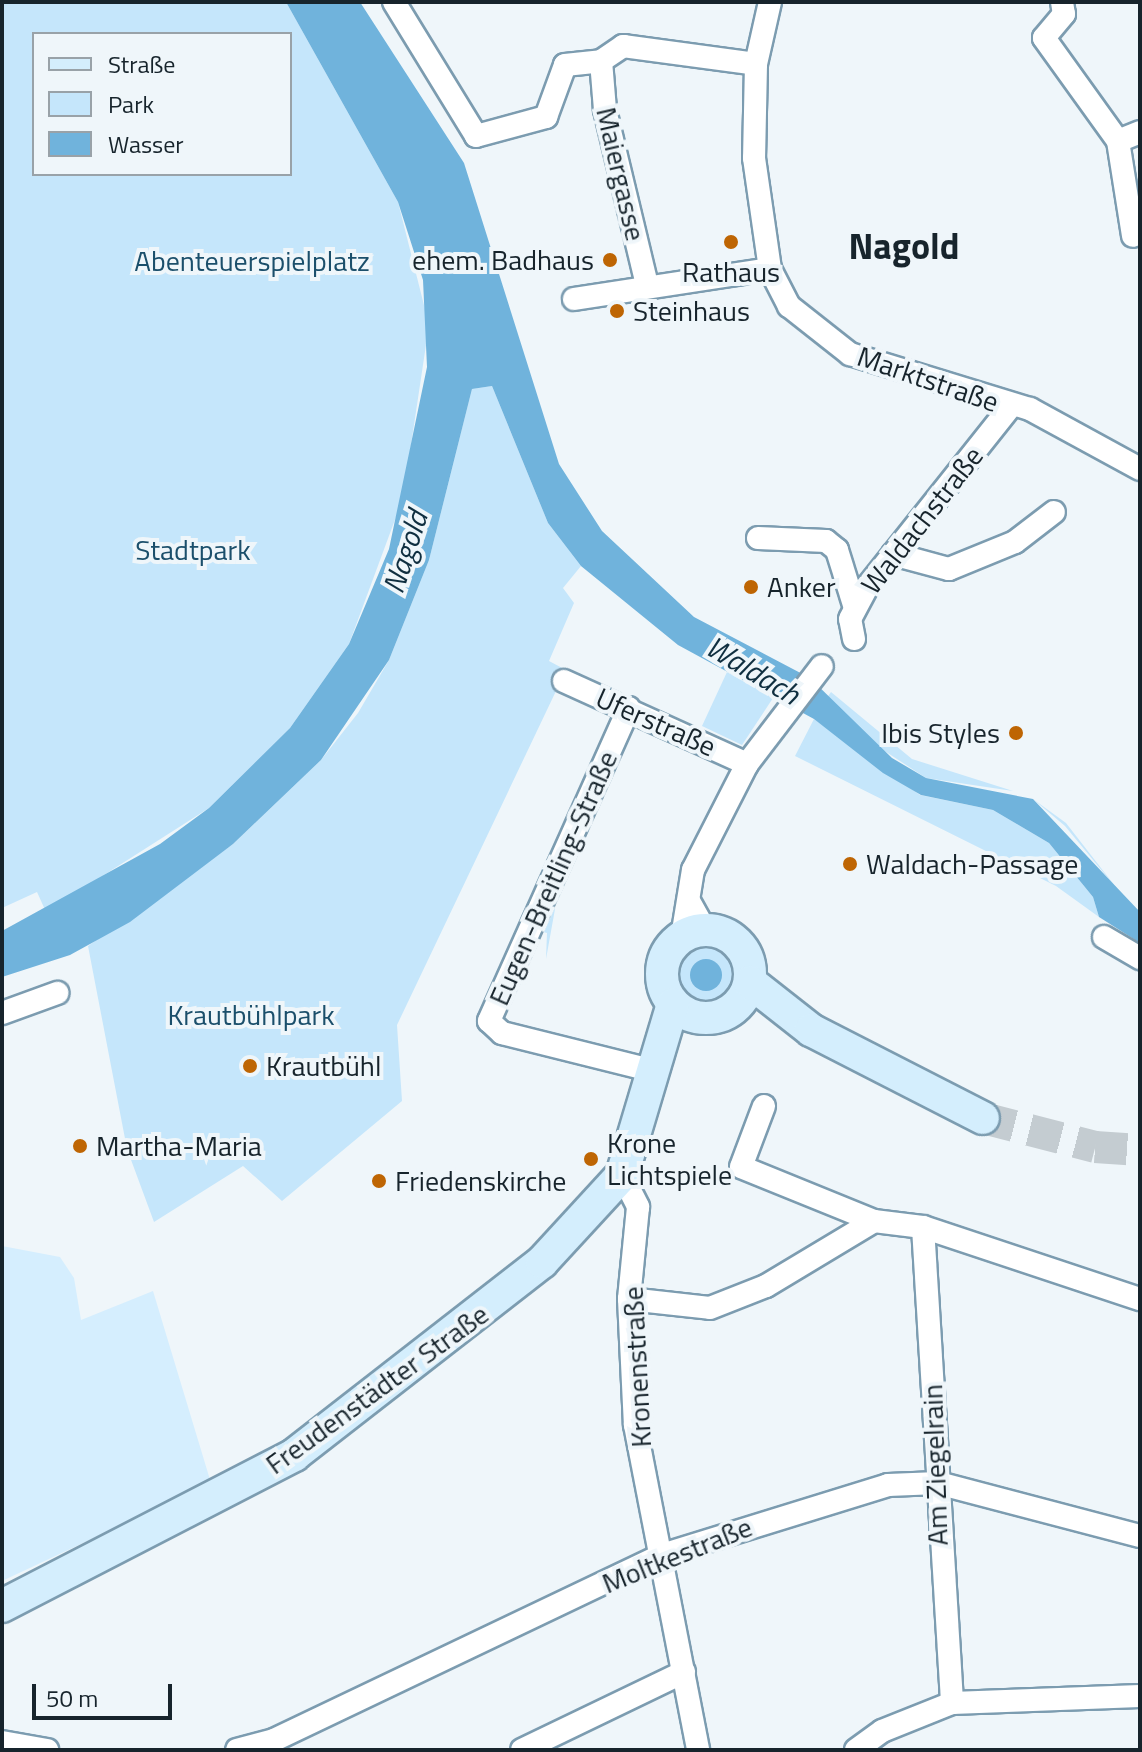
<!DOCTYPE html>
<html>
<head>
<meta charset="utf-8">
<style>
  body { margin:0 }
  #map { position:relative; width:1142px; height:1752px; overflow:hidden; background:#eff6fa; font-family:"Titillium Web",sans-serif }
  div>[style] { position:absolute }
  .built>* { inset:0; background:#d5eefe }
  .green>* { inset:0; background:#c5e6fb }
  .round { border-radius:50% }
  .water>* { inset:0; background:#70b3dc }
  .secondary-tunnel>* { height:32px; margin-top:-16px; transform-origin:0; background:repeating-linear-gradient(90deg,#c4ccd1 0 32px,transparent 0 48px) }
  .roads { filter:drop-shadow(2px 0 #7c9cb0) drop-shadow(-2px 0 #7c9cb0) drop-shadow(0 2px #7c9cb0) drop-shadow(0 -2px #7c9cb0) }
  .street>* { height:22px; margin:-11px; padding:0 11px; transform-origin:11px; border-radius:11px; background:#fff }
  .secondary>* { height:32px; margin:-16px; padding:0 16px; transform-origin:16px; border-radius:16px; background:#d4eefd }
  .secondary>.ring { margin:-16px; padding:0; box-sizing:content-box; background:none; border:32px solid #d4eefd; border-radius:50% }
  .dots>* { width:22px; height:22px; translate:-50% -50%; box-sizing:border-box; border:4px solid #eff6fa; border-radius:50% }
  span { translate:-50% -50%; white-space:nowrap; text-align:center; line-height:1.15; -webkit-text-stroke:8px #eff6fa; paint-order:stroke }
  .street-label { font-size:28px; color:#17242c }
  .poi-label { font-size:28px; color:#17242c }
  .right { translate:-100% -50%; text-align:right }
  .left { translate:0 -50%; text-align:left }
  .park-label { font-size:28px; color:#1b4f6b }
  .water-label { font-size:30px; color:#102f40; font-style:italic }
  .district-label { font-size:36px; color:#17242c; font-weight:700 }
  .frame { position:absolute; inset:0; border:4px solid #17242c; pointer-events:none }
  .legend { position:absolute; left:32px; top:32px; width:260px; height:144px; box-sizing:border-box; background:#eff6fa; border:2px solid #99a2a8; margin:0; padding:10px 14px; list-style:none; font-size:24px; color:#17242c }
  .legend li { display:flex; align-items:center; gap:16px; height:40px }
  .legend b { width:40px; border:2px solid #99a2a8 }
  .scale { position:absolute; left:32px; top:1684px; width:140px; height:36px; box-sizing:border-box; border:4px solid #17242c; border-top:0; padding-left:10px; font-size:24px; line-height:28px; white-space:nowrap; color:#17242c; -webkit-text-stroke:6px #eff6fa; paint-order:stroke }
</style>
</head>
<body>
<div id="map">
  <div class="built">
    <i style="clip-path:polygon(2px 1246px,60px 1257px,74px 1278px,81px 1320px,153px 1291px,211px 1483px,2px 1581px)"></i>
  </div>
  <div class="green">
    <i style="clip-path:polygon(evenodd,2px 2px,286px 2px,398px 202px,429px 325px,403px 498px,349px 644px,290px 728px,209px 808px,46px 912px,37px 892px,2px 908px,2px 2px,34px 34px,290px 34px,290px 174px,34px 174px,34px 34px)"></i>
    <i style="clip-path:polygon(492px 386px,548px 523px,581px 566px,563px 588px,574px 603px,549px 661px,566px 670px,397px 1025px,402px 1101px,282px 1201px,243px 1166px,154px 1222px,127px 1149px,88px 946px,233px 844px,321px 760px,358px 713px,389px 660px,429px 560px,472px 389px)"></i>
    <i style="clip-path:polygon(727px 672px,773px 698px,742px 745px,702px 726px)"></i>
    <i style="clip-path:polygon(831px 692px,912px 759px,1013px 791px,926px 778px,877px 746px,826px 699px)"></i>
    <i style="clip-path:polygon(814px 719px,920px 795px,993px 810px,1049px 843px,1093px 897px,1099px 917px,1056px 886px,795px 756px)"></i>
    <i style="clip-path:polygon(1033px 799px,1066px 823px,1122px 895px,1065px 826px)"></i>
    <i style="clip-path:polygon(543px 905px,555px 909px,546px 959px,547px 933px,533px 929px)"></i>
    <i class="round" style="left:674px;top:942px;width:64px;height:64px"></i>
  </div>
  <div class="water">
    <i style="clip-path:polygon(286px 2px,360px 2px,464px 163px,559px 464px,602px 531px,694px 617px,810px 678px,892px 758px,926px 778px,1033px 799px,1140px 912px,1140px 943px,1099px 917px,1093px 897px,1049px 843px,993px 810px,921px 795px,883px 773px,814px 719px,678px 645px,581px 566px,548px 523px,492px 386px,472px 389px,429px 560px,389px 660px,321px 760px,233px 844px,130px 922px,70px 955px,2px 977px,2px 931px,160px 844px,209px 808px,290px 728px,349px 644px,389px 549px,427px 367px,423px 280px,398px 202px)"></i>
    <i class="round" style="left:690px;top:959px;width:32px;height:32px"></i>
  </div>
  <div class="secondary-tunnel">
    <i style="left:983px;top:1118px;width:116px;rotate:14.5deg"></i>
    <i style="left:1095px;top:1147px;width:45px;rotate:3.8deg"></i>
  </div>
  <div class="roads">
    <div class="street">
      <i style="left:394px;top:2px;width:157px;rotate:58.5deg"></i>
      <i style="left:476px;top:136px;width:73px;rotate:-15.2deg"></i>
      <i style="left:546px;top:117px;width:55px;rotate:-69.9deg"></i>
      <i style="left:565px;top:65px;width:36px;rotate:-6deg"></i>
      <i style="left:601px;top:61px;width:27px;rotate:-34deg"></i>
      <i style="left:623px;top:46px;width:134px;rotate:7.7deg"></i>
      <i style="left:770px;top:2px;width:64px;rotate:102.7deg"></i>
      <i style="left:756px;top:64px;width:94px;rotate:91.2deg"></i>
      <i style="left:754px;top:158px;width:112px;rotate:81.8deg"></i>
      <i style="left:770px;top:269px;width:42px;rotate:62.8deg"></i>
      <i style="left:789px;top:306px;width:78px;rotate:38.2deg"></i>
      <i style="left:850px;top:354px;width:188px;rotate:17deg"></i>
      <i style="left:1030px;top:409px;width:125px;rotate:28.6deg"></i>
      <i style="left:1062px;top:2px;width:12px;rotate:81deg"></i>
      <i style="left:1064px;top:14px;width:31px;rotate:130deg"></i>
      <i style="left:1044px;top:38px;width:127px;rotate:54.3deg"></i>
      <i style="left:1118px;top:141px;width:96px;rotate:81deg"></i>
      <i style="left:601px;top:61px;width:49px;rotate:85.3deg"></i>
      <i style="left:605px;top:110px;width:180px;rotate:76.5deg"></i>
      <i style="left:1118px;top:141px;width:24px;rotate:-22deg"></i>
      <i style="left:574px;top:299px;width:198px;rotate:-8.7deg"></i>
      <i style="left:758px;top:538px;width:68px;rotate:2.5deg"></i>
      <i style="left:826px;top:541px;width:14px;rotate:39deg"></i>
      <i style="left:837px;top:550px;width:61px;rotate:72.8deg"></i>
      <i style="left:893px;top:554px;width:58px;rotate:15deg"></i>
      <i style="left:949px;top:569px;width:71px;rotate:-22.2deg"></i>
      <i style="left:1015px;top:542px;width:49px;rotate:-37.6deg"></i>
      <i style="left:854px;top:639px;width:20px;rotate:-101deg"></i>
      <i style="left:850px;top:619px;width:36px;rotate:-62deg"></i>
      <i style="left:867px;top:587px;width:230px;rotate:-51.5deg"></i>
      <i style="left:564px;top:681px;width:201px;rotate:24.4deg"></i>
      <i style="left:629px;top:708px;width:343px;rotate:114.1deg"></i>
      <i style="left:489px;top:1021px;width:18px;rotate:43deg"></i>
      <i style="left:502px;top:1033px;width:157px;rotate:14deg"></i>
      <i style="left:689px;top:901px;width:33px;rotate:61deg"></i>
      <i style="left:682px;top:937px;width:68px;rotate:-80.7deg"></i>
      <i style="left:693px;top:870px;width:119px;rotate:-63deg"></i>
      <i style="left:747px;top:764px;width:123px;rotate:-52.6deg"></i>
      <i style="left:1104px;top:937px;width:42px;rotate:30.3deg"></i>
      <i style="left:2px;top:1013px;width:59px;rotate:-20deg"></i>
      <i style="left:764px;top:1106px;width:65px;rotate:110.7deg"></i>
      <i style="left:741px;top:1167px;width:144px;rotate:22.1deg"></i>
      <i style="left:622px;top:1175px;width:36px;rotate:63deg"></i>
      <i style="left:638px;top:1207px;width:92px;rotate:95.6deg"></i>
      <i style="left:629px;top:1299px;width:126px;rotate:87.3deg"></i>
      <i style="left:635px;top:1425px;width:331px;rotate:79deg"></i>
      <i style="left:923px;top:1227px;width:477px;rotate:86.5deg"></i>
      <i style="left:629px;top:1299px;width:81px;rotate:6.3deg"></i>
      <i style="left:710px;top:1308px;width:60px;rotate:-21.4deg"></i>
      <i style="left:766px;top:1286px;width:126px;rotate:-31deg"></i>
      <i style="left:874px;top:1221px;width:49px;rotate:7deg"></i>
      <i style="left:923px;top:1227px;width:229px;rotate:18.4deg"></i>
      <i style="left:2px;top:1742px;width:46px;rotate:10.1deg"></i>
      <i style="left:237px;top:1750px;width:38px;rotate:-15deg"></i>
      <i style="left:274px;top:1740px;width:430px;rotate:-25.5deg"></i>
      <i style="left:662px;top:1555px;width:237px;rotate:-17.2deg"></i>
      <i style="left:888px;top:1485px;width:50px;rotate:-2.3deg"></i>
      <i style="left:938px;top:1483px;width:209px;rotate:14.7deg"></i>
      <i style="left:522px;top:1750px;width:180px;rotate:-25.7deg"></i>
      <i style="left:856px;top:1750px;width:32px;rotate:-36deg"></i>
      <i style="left:882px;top:1731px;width:75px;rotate:-21.8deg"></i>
      <i style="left:952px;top:1703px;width:188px;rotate:-2.1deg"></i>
    </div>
    <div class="secondary">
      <i class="ring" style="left:662px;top:930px;width:56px;height:56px"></i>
      <i style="left:750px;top:982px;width:78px;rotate:38.2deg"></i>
      <i style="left:811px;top:1030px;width:193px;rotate:27.1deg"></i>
      <i style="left:2px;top:1606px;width:329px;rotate:-27.3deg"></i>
      <i style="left:294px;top:1455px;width:314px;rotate:-37.9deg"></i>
      <i style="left:542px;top:1262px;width:118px;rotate:-47.4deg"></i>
      <i style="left:622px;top:1175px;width:178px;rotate:-73.4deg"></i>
    </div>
  </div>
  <div class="dots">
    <i style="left:731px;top:242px;background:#be6503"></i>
    <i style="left:610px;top:260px;background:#be6503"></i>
    <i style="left:617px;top:311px;background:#be6503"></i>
    <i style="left:751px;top:587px;background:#be6503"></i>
    <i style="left:1016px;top:733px;background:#be6503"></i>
    <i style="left:850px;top:864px;background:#be6503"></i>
    <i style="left:250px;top:1066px;background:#be6503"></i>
    <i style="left:80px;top:1146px;background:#be6503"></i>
    <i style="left:591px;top:1159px;background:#be6503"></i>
    <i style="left:379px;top:1181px;background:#be6503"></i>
  </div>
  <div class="street-label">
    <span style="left:621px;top:174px;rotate:77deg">Maiergasse</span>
    <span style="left:928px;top:379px;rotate:19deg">Marktstraße</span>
    <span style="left:922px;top:520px;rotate:-52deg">Waldachstraße</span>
    <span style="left:656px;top:722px;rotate:24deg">Uferstraße</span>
    <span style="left:553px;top:878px;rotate:-66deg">Eugen-Breitling-Straße</span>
    <span style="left:637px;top:1367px;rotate:-93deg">Kronenstraße</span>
    <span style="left:377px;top:1389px;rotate:-36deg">Freudenstädter Straße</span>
    <span style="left:935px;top:1465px;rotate:-92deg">Am Ziegelrain</span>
    <span style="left:677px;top:1555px;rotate:-22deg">Moltkestraße</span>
  </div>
  <div class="poi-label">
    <span class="right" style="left:594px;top:260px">ehem. Badhaus</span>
    <span style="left:731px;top:272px">Rathaus</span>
    <span class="left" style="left:633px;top:311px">Steinhaus</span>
    <span class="left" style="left:767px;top:587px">Anker</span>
    <span class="right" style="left:1000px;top:733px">Ibis Styles</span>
    <span class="left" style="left:866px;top:864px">Waldach-Passage</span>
    <span class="left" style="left:266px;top:1066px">Krautbühl</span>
    <span class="left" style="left:607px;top:1159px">Krone<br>Lichtspiele</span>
    <span class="left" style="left:96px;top:1146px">Martha-Maria</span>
    <span class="left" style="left:395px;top:1181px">Friedenskirche</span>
  </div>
  <div class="park-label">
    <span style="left:252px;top:261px">Abenteuerspielplatz</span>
    <span style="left:193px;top:550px">Stadtpark</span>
    <span style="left:251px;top:1015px">Krautbühlpark</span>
  </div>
  <div class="water-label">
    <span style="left:405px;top:552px;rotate:-72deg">Nagold</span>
    <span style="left:753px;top:670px;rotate:31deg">Waldach</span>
  </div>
  <div class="district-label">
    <span style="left:904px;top:246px">Nagold</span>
  </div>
  <div class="frame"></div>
  <ul class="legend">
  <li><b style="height:10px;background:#d4eefd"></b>Straße</li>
  <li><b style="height:22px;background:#c5e6fb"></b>Park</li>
  <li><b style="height:22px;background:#70b3dc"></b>Wasser</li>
  </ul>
  <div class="scale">50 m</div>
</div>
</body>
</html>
